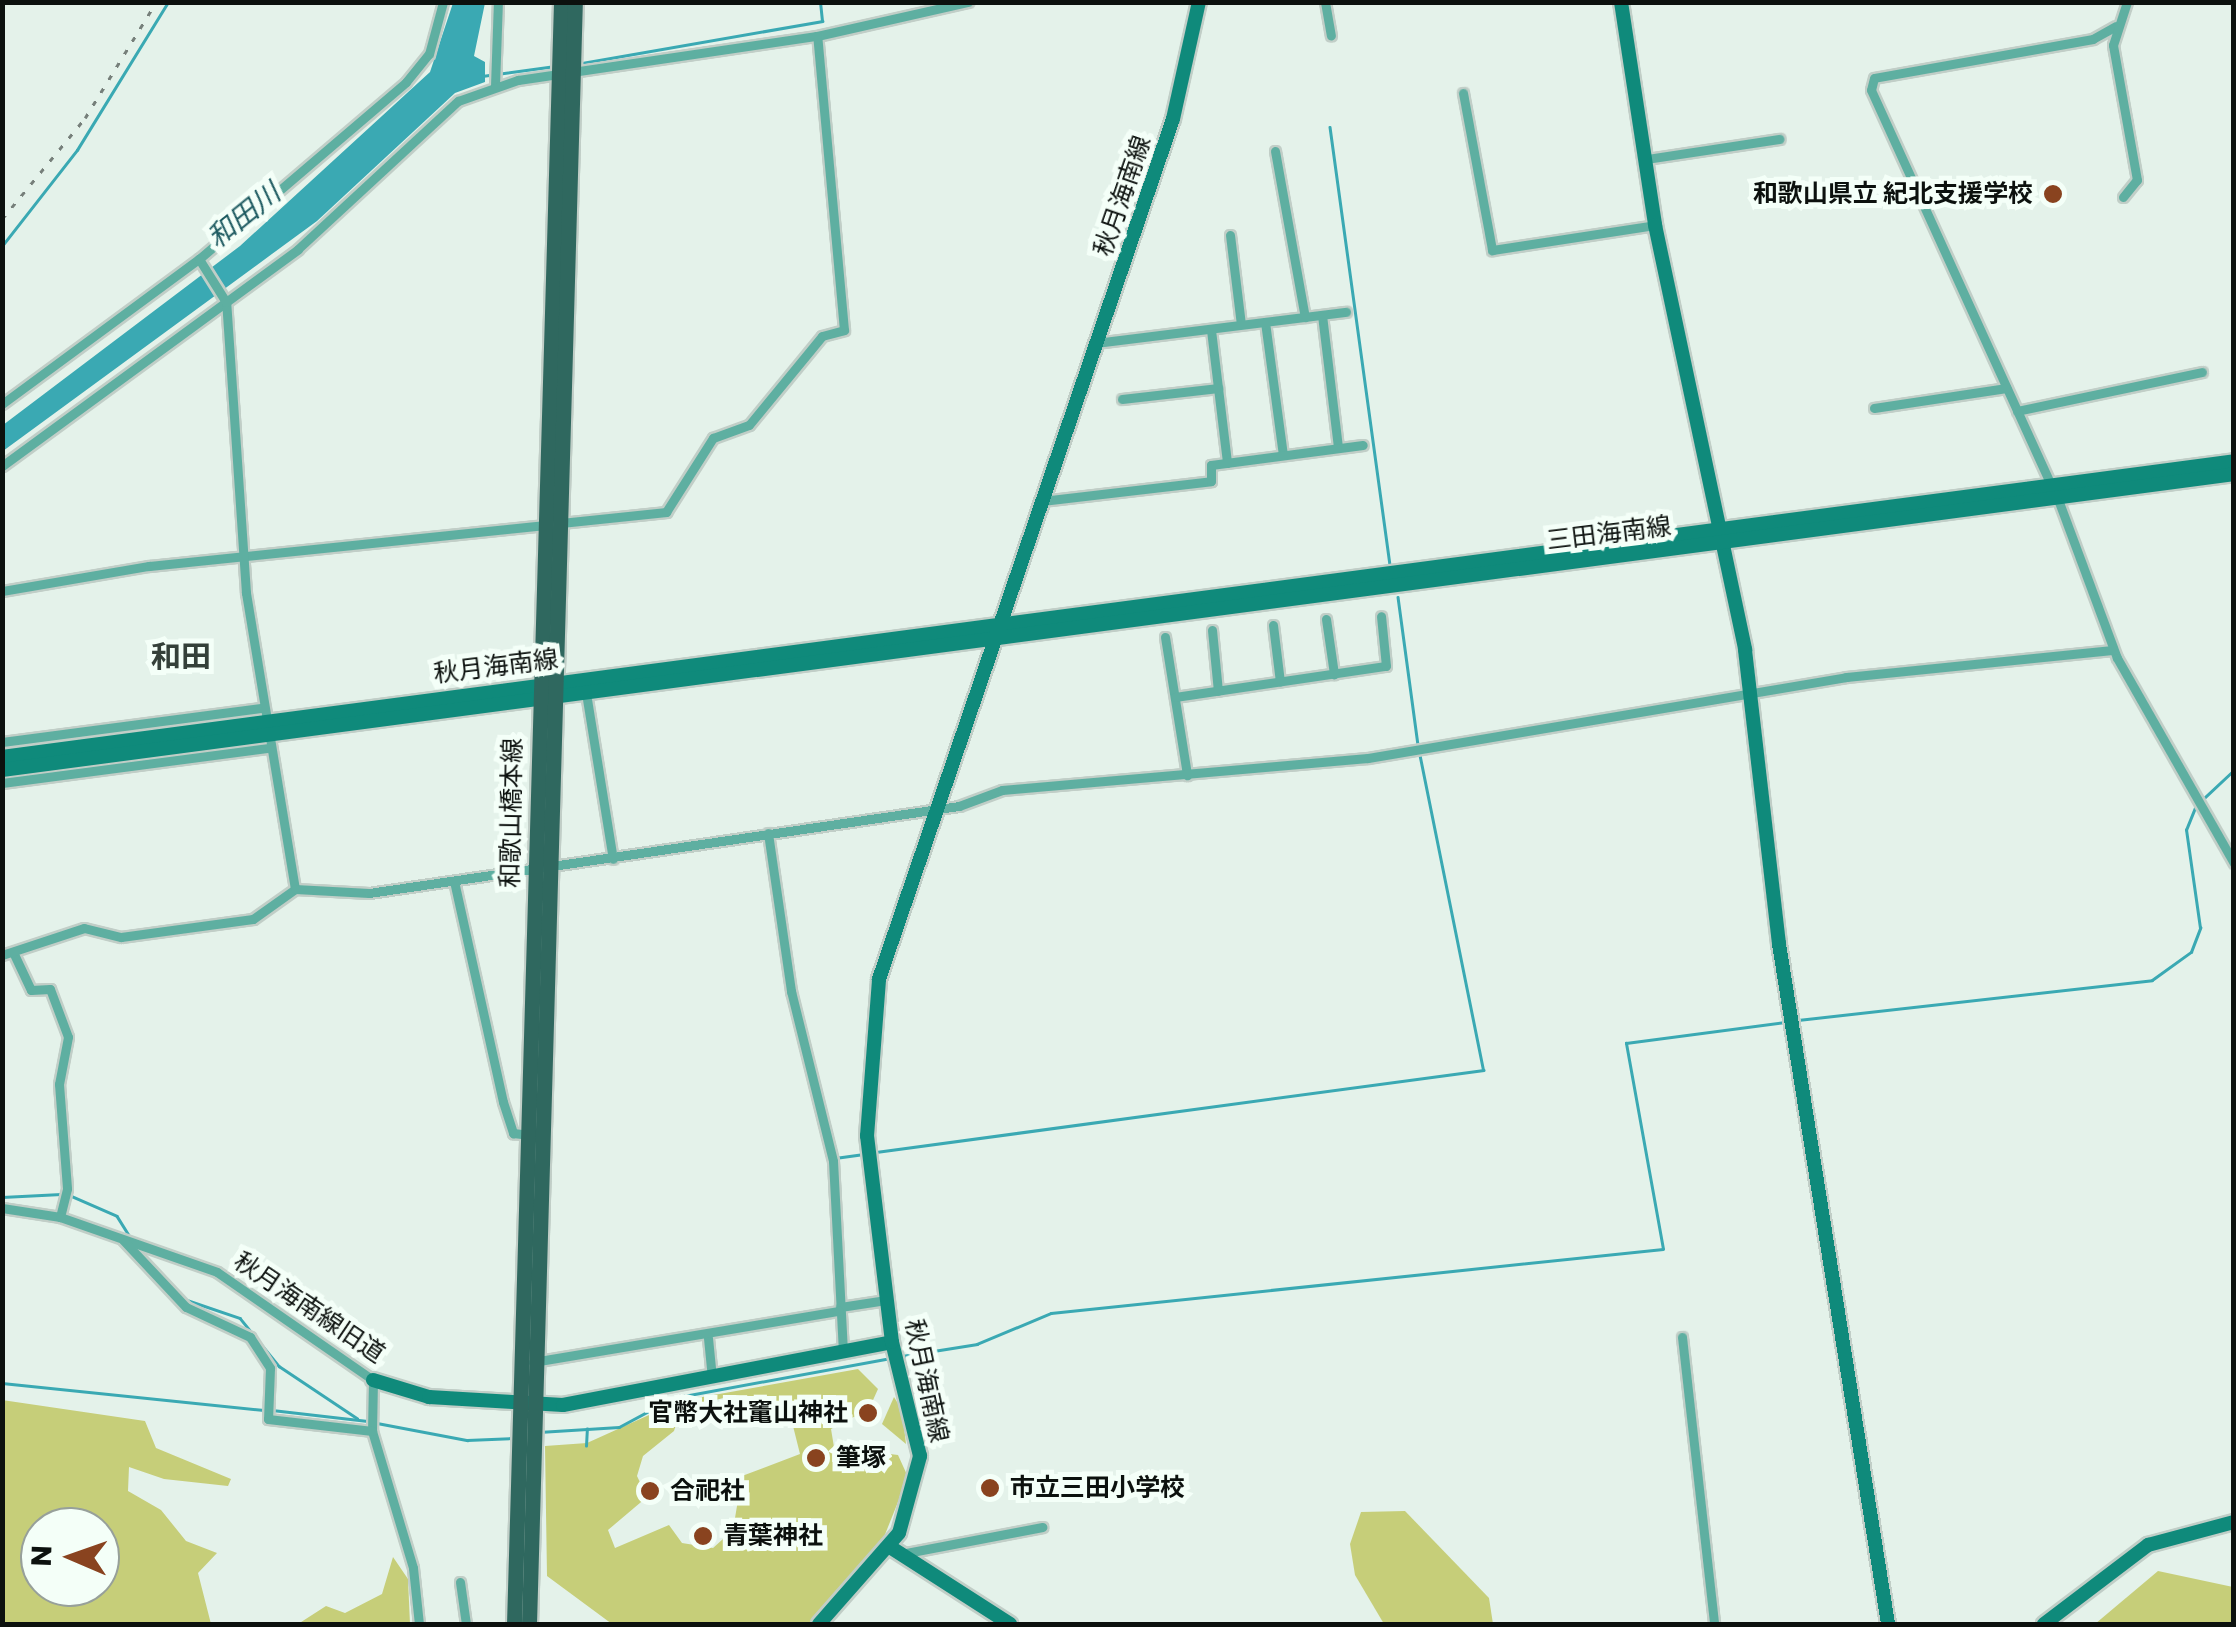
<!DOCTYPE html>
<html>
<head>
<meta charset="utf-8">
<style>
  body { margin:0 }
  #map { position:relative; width:2236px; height:1627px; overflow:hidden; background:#e4f2ea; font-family:Poppins,"Noto Sans JP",sans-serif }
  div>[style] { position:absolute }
  .green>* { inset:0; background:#c6ce79 }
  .water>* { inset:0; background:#3aa9b3 }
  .stream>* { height:2.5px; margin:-1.25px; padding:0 1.25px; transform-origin:1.25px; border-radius:1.25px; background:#3aa9b3 }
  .roads { filter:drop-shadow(2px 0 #c1cec7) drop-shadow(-2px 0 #c1cec7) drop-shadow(0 2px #c1cec7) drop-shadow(0 -2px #c1cec7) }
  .street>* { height:9px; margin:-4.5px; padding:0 4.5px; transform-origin:4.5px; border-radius:4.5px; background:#5eafa1 }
  .secondary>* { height:14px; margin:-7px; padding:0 7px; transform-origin:7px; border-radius:7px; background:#0f8a7b }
  .primary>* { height:15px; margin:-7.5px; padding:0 7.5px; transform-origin:7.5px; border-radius:7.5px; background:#2f685f }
  .rail>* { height:2.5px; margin-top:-1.25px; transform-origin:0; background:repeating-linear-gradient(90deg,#767f7a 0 5px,transparent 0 15px) }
  .dots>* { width:28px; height:28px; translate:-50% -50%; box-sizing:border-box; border:5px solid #f4fff8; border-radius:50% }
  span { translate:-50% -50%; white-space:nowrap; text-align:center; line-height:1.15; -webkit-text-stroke:10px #f4fff8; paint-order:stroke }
  .poi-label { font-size:25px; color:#0c110e; font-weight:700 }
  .right { translate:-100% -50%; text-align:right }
  .left { translate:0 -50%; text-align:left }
  .street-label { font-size:25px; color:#0c110e }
  .water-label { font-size:28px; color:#1d5a60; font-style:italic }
  .quarter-label { font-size:30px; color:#344039; font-weight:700 }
  .frame { position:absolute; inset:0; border:5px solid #0c110e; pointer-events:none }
  .north { position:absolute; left:20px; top:1507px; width:100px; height:100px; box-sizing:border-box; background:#f4fff8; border:2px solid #97a09a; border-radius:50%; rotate:272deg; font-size:28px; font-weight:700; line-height:40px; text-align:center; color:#0c110e }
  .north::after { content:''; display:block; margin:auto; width:35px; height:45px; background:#89431f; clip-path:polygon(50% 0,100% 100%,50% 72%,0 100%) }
</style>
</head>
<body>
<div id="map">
  <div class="green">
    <i style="clip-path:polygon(evenodd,858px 1369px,878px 1389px,869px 1409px,831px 1429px,834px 1447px,898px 1455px,908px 1477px,880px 1547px,811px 1624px,612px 1624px,547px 1576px,545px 1446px,587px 1443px,680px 1401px,858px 1369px,735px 1395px,788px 1406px,800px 1454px,742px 1476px,733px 1530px,713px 1548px,682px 1543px,669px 1525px,615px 1548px,608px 1530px,647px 1497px,637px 1476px,643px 1456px,674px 1431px,681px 1409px,735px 1395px)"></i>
    <i style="clip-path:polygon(894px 1397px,902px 1410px,906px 1444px,882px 1424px)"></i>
    <i style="clip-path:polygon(evenodd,2px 1400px,145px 1421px,156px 1448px,231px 1479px,228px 1486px,164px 1479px,129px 1467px,128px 1491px,161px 1510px,186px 1541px,217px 1553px,198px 1573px,211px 1624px,3px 1624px,2px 1400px,100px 1527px,100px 1587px,40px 1587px,40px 1527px,100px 1527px)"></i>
    <i style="clip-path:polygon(1405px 1511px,1489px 1598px,1493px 1624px,1384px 1624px,1355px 1575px,1350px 1544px,1361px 1512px)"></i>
    <i style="clip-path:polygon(393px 1557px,408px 1579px,410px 1624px,298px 1624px,326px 1606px,345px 1613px,382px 1594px)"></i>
    <i style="clip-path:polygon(2158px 1571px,2233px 1587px,2233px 1624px,2095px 1624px)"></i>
  </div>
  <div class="water">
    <i style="clip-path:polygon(453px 3px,485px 3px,474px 56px,485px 62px,485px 82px,455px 93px,317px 221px,3px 451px,3px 425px,240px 246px,430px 72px)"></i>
    <i style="clip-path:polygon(822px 1401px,819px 1410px,752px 1425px,757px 1407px)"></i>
  </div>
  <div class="stream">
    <i style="left:582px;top:63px;width:244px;rotate:-9.9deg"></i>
    <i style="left:822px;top:21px;width:19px;rotate:-96deg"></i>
    <i style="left:482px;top:76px;width:68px;rotate:-7.7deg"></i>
    <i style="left:1330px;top:127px;width:440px;rotate:82.2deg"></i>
    <i style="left:2px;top:246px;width:122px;rotate:-52deg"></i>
    <i style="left:77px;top:150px;width:174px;rotate:-58.4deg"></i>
    <i style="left:1398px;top:597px;width:148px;rotate:82.3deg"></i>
    <i style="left:2202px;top:800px;width:44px;rotate:-43.2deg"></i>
    <i style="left:1798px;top:1020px;width:356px;rotate:-6.4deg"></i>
    <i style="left:2152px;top:980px;width:48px;rotate:-35.7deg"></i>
    <i style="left:2191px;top:952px;width:26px;rotate:-69deg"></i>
    <i style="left:2200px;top:928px;width:99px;rotate:-98.1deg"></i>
    <i style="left:2186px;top:830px;width:27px;rotate:-68deg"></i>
    <i style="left:876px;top:1152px;width:613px;rotate:-7.69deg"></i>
    <i style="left:1483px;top:1070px;width:324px;rotate:-101.4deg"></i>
    <i style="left:835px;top:1158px;width:27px;rotate:-8deg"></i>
    <i style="left:69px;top:1195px;width:52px;rotate:23.6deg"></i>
    <i style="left:117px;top:1216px;width:25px;rotate:58deg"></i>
    <i style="left:2px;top:1197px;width:59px;rotate:-2.9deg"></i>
    <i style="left:843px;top:1266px;width:22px;rotate:87deg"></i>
    <i style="left:184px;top:1299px;width:59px;rotate:18.7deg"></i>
    <i style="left:240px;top:1318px;width:62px;rotate:50.9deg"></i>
    <i style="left:279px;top:1366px;width:94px;rotate:33.7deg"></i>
    <i style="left:902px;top:1356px;width:76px;rotate:-9.1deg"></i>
    <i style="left:977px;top:1344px;width:80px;rotate:-22.7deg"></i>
    <i style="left:1051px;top:1313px;width:615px;rotate:-5.97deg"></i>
    <i style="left:1663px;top:1249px;width:209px;rotate:-100.2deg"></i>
    <i style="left:1626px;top:1043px;width:160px;rotate:-7.5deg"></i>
    <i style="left:2px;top:1383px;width:263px;rotate:5.9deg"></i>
    <i style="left:272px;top:1410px;width:98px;rotate:6.5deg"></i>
    <i style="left:377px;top:1423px;width:92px;rotate:10.7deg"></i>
    <i style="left:467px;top:1440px;width:45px;rotate:-2.5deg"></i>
    <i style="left:539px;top:1432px;width:80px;rotate:-3.6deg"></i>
    <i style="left:619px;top:1427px;width:61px;rotate:-28.2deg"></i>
    <i style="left:673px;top:1398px;width:221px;rotate:-10.4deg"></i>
    <i style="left:586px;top:1446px;width:17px;rotate:-87deg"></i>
  </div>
  <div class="roads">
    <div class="street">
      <i style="left:1325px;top:2px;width:34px;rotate:80deg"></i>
      <i style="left:2116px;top:26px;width:26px;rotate:151deg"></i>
      <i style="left:2093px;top:39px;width:222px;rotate:169.9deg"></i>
      <i style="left:1874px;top:78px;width:12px;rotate:104deg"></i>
      <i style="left:1871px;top:90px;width:453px;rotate:65.5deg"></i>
      <i style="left:2059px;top:502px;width:166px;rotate:69.6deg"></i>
      <i style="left:2117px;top:658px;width:236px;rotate:60.3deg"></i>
      <i style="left:495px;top:86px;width:84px;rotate:-88deg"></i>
      <i style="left:1463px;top:93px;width:160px;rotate:79.5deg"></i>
      <i style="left:1492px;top:250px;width:165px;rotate:-8.7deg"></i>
      <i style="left:1275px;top:151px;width:169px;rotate:79.8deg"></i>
      <i style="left:1647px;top:159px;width:134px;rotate:-8.6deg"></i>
      <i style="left:2123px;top:197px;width:22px;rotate:-51deg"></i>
      <i style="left:2137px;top:180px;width:137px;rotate:-100.1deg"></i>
      <i style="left:2113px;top:45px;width:45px;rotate:-72deg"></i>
      <i style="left:1230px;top:235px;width:90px;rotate:83deg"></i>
      <i style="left:1322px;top:315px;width:134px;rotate:83.1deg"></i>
      <i style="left:1265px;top:322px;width:134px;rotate:82.3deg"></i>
      <i style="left:1211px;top:330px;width:134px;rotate:83.1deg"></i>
      <i style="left:1096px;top:343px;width:252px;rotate:-7.1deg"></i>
      <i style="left:1122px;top:399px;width:97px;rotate:-6.5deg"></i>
      <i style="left:2px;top:404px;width:245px;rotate:-36.4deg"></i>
      <i style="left:1874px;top:408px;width:134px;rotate:-8.6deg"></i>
      <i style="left:2017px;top:411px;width:189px;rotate:-11.9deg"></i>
      <i style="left:2px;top:466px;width:367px;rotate:-36.2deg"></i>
      <i style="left:298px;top:249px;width:218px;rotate:-42.8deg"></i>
      <i style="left:458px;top:101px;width:64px;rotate:-19.3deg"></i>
      <i style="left:518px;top:80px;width:302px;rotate:-8.4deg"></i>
      <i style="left:817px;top:36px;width:155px;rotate:-12.7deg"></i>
      <i style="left:1042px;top:501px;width:170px;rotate:-6.7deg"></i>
      <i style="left:1211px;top:481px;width:16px;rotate:-90deg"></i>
      <i style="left:1211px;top:465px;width:153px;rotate:-7.5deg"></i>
      <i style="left:561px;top:523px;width:106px;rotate:-6deg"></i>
      <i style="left:666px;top:512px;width:88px;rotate:-57.6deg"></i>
      <i style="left:713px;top:438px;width:38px;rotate:-20deg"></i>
      <i style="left:749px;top:425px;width:115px;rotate:-50.6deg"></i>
      <i style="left:822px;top:336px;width:23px;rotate:-15deg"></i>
      <i style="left:844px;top:330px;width:295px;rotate:-95.2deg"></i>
      <i style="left:2px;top:591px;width:149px;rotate:-9.7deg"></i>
      <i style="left:149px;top:566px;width:399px;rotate:-5.9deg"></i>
      <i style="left:1326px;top:619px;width:56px;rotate:81.7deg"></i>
      <i style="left:1273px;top:625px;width:57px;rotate:83deg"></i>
      <i style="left:1212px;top:630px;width:61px;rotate:84.4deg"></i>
      <i style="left:1165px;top:637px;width:140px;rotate:80.9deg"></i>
      <i style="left:586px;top:693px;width:168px;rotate:80.8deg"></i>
      <i style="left:1175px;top:697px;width:213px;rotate:-8.4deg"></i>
      <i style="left:1386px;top:666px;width:50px;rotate:-95.7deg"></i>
      <i style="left:2px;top:742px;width:261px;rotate:-7.5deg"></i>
      <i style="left:2px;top:783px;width:269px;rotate:-7.5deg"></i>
      <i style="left:768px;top:833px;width:160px;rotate:81.7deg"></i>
      <i style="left:791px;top:991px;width:175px;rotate:76.1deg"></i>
      <i style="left:833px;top:1161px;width:192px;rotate:87deg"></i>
      <i style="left:454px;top:881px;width:226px;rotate:77.5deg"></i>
      <i style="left:503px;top:1102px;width:33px;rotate:72deg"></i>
      <i style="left:513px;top:1133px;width:17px;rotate:7deg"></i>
      <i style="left:295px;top:889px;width:300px;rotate:-99.4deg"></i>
      <i style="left:246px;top:593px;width:292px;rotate:-93.9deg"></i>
      <i style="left:226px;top:302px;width:51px;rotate:-122.1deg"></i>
      <i style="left:199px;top:259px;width:272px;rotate:-40.5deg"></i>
      <i style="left:406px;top:82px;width:36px;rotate:-51deg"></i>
      <i style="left:429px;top:54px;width:54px;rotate:-74.9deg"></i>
      <i style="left:13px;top:952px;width:42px;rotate:64.7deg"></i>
      <i style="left:31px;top:990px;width:19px;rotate:-3deg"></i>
      <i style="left:50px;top:989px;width:51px;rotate:69.4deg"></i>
      <i style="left:68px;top:1037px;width:48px;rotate:100.8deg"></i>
      <i style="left:59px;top:1084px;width:105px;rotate:85.6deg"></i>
      <i style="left:67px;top:1189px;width:29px;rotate:104deg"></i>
      <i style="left:2px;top:955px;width:86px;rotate:-18.2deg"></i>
      <i style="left:84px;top:928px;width:38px;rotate:14deg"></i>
      <i style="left:121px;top:937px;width:133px;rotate:-7.8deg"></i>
      <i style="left:253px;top:919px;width:52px;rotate:-35.5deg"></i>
      <i style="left:295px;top:889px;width:74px;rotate:3.1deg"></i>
      <i style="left:369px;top:893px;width:596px;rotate:-8.39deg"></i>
      <i style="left:959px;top:806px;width:46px;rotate:-20.4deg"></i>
      <i style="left:1002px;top:790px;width:367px;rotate:-5deg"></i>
      <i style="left:1368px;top:758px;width:485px;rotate:-9.6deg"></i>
      <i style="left:1846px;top:677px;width:268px;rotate:-5.8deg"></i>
      <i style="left:2px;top:1208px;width:59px;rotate:8.8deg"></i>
      <i style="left:60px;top:1217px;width:166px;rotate:19.3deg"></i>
      <i style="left:217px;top:1272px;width:190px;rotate:34.7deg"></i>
      <i style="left:373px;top:1380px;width:51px;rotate:91.1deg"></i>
      <i style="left:372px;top:1431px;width:143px;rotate:73.3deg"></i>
      <i style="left:413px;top:1568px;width:56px;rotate:83.9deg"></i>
      <i style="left:123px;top:1240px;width:92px;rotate:46.8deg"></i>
      <i style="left:186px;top:1307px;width:71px;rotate:25.1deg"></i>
      <i style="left:250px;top:1337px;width:37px;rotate:57deg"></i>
      <i style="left:270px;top:1368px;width:51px;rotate:92.2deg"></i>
      <i style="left:268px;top:1419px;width:105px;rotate:6.6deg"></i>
      <i style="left:840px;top:1307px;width:47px;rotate:-8.7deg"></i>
      <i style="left:1682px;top:1337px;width:289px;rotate:83.6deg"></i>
      <i style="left:708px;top:1338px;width:40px;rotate:84.3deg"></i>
      <i style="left:533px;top:1362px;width:310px;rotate:-9.5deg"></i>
      <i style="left:901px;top:1554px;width:144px;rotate:-10.8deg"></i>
      <i style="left:460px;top:1582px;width:42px;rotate:81.9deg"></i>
    </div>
    <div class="secondary">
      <i style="left:1621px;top:2px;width:226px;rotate:81.3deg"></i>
      <i style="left:1655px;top:225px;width:434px;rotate:78deg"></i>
      <i style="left:1745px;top:650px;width:296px;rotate:83.4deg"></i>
      <i style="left:1779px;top:944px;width:689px;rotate:80.89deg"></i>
      <i style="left:2px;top:757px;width:2252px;rotate:-7.55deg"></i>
      <i style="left:2px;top:770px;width:2252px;rotate:-7.55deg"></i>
      <i style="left:373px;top:1380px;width:59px;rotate:16.9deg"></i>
      <i style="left:429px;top:1397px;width:134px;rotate:3.4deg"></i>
      <i style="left:563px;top:1405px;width:335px;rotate:-10.8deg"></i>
      <i style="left:890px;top:1547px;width:143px;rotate:32.7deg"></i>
      <i style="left:819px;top:1624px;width:121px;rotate:-48.7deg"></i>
      <i style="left:899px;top:1533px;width:80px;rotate:-74.7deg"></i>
      <i style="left:920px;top:1456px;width:117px;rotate:-103.8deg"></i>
      <i style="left:892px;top:1342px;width:208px;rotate:-96.9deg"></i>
      <i style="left:867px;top:1136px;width:157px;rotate:-85.6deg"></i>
      <i style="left:879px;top:979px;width:909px;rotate:-71.13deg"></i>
      <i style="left:1173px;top:119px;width:120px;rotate:-77.5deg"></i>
      <i style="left:2044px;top:1624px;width:131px;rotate:-37.2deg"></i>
      <i style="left:2148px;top:1545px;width:89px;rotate:-15deg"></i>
    </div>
    <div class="primary">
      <i style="left:514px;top:1624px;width:1623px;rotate:-88.34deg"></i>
      <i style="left:529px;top:1624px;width:1623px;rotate:-88.38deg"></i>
    </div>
  </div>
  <div class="rail">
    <i style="left:2px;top:219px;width:131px;rotate:-50.6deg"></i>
    <i style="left:85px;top:118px;width:136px;rotate:-58.5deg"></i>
  </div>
  <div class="dots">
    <i style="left:2053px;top:194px;background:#89431f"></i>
    <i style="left:868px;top:1413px;background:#89431f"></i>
    <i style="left:816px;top:1458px;background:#89431f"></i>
    <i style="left:990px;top:1488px;background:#89431f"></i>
    <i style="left:650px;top:1491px;background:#89431f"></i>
    <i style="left:703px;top:1536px;background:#89431f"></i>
  </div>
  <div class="poi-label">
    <span class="right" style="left:2033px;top:194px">和歌山県立 紀北支援学校</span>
    <span class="right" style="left:848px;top:1413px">官幣大社竃山神社</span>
    <span class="left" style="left:836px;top:1458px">筆塚</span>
    <span class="left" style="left:1010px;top:1488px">市立三田小学校</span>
    <span class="left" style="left:670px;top:1491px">合祀社</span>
    <span class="left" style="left:723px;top:1536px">青葉神社</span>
  </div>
  <div class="street-label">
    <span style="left:1123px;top:196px;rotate:-71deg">秋月海南線</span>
    <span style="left:1609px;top:534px;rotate:-7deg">三田海南線</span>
    <span style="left:496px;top:667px;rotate:-7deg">秋月海南線</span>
    <span style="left:512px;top:813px;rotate:-89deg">和歌山橋本線</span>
    <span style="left:309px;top:1308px;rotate:34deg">秋月海南線旧道</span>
    <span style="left:926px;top:1381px;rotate:78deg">秋月海南線</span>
  </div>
  <div class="water-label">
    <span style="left:244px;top:216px;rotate:-39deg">和田川</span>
  </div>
  <div class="quarter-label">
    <span style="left:181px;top:657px">和田</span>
  </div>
  <div class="frame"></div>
  <div class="north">N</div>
</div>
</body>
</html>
